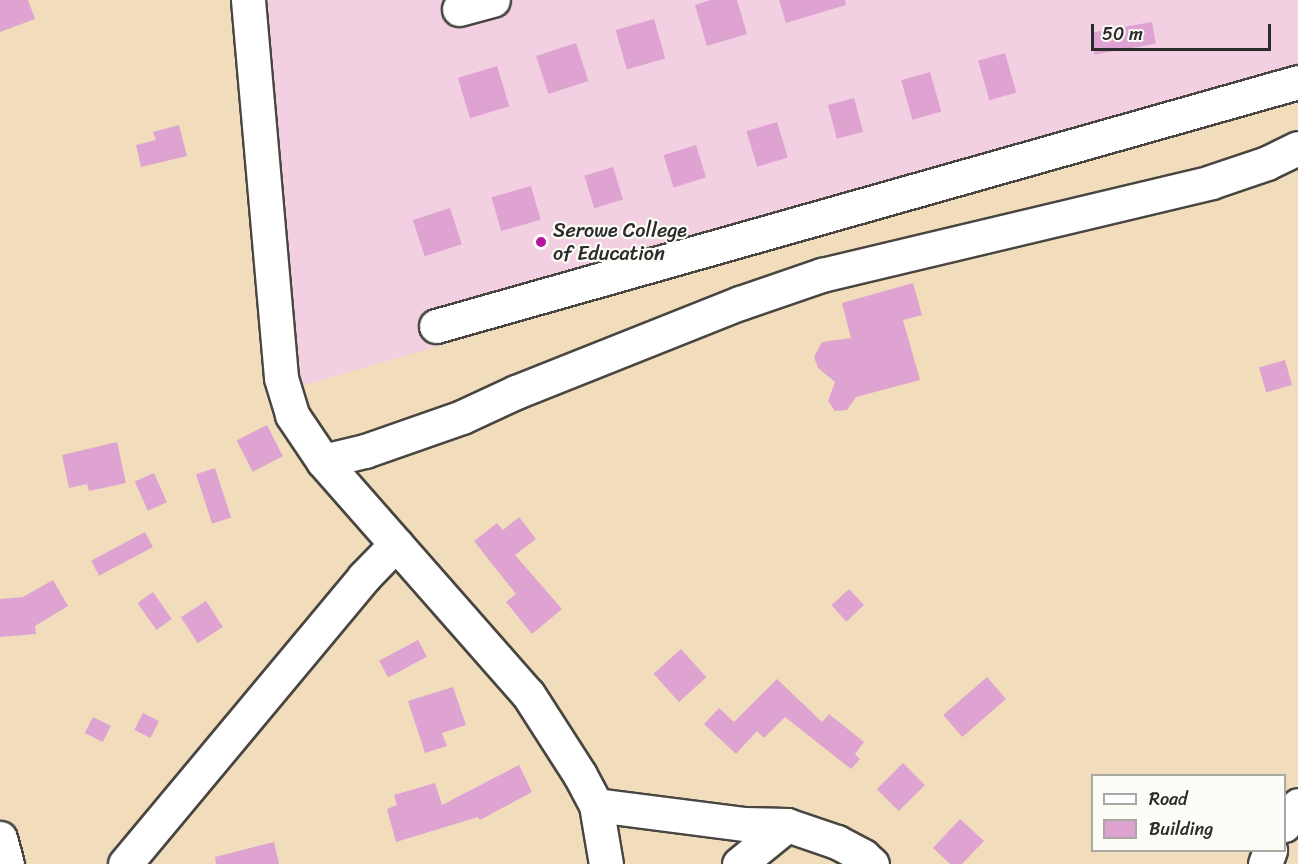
<!DOCTYPE html>
<html>
<head>
<meta charset="utf-8">
<style>
  body { margin:0 }
  #map { position:relative; width:1298px; height:864px; overflow:hidden; background:#f1ddbc; font-family:Sriracha,sans-serif }
  div>[style] { position:absolute }
  .built>* { inset:0; background:#f2d0e2 }
  .building>* { inset:0; background:#dea3d1; transform-origin:0 0 }
  .roads { filter:drop-shadow(2px 0 #494641) drop-shadow(-2px 0 #494641) drop-shadow(0 2px #494641) drop-shadow(0 -2px #494641) }
  .minor>* { height:33px; margin:-16.5px; padding:0 16.5px; transform-origin:16.5px; border-radius:16.5px; background:#fff }
  .dots>* { width:16px; height:16px; translate:-50% -50%; box-sizing:border-box; border:3px solid #fdfcf7; border-radius:50% }
  span { translate:-50% -50%; white-space:nowrap; text-align:center; line-height:1.15; -webkit-text-stroke:4.5px #fdfcf7; paint-order:stroke }
  .poi-label { font-size:20px; color:#2b2b2b }
  .left { translate:0 -50%; text-align:left }
  .legend { position:absolute; left:1091px; top:774px; width:195px; height:78px; box-sizing:border-box; background:#fdfcf7; border:2px solid #a9a8a5; margin:0; padding:8px 10px; list-style:none; font-size:18px; color:#2b2b2b }
  .legend li { display:flex; align-items:center; gap:12px; height:30px }
  .legend b { width:30px; border:2px solid #a9a8a5 }
  .scale { position:absolute; left:1091px; top:24px; width:180px; height:27px; box-sizing:border-box; border:3px solid #2b2b2b; border-top:0; padding-left:8px; font-size:18px; line-height:21px; white-space:nowrap; color:#2b2b2b; -webkit-text-stroke:4px #fdfcf7; paint-order:stroke }
</style>
</head>
<body>
<div id="map">
  <div class="built">
    <i style="clip-path:polygon(263px 0,1298px 0,1298px 98px,297px 387px)"></i>
  </div>
  <div class="building">
    <i style="clip-path:polygon(0 0,28px 0,35px 19px,0 32px)"></i>
    <i style="clip-path:polygon(711px 0,737px 0,747px 34px,707px 46px,695px 5px)"></i>
    <i style="clip-path:polygon(779px 0,845px 0,846px 5px,786px 23px)"></i>
    <i style="left:654px;top:19px;width:41px;height:40px;rotate:74deg"></i>
    <i style="left:1152px;top:22px;width:22px;height:62px;rotate:80deg"></i>
    <i style="left:576px;top:43px;width:40px;height:42px;rotate:72deg"></i>
    <i style="left:1005px;top:53px;width:41px;height:28px;rotate:74deg"></i>
    <i style="left:497px;top:66px;width:42px;height:41px;rotate:73deg"></i>
    <i style="left:930px;top:72px;width:41px;height:30px;rotate:74deg"></i>
    <i style="left:854px;top:98px;width:35px;height:27px;rotate:75deg"></i>
    <i style="left:777px;top:122px;width:37px;height:32px;rotate:73deg"></i>
    <i style="clip-path:polygon(179px 125px,187px 156px,141px 167px,136px 145px,156px 140px,153px 132px)"></i>
    <i style="left:696px;top:145px;width:34px;height:34px;rotate:73deg"></i>
    <i style="left:613px;top:167px;width:34px;height:30px;rotate:73deg"></i>
    <i style="left:531px;top:186px;width:35px;height:41px;rotate:74deg"></i>
    <i style="left:450px;top:208px;width:38px;height:39px;rotate:72deg"></i>
    <i style="clip-path:polygon(913px 283px,922px 315px,903px 320px,920px 380px,856px 397px,847px 410px,835px 411px,828px 401px,835px 382px,818px 368px,814px 357px,822px 342px,851px 338px,842px 303px)"></i>
    <i style="left:1285px;top:360px;width:26px;height:27px;rotate:74deg"></i>
    <i style="left:267px;top:425px;width:35px;height:34px;rotate:63deg"></i>
    <i style="clip-path:polygon(117px 442px,126px 483px,89px 491px,87px 484px,69px 488px,62px 455px)"></i>
    <i style="left:215px;top:468px;width:52px;height:20px;rotate:72deg"></i>
    <i style="left:154px;top:473px;width:32px;height:21px;rotate:66deg"></i>
    <i style="clip-path:polygon(519px 517px,536px 539px,515px 555px,562px 609px,532px 634px,506px 602px,516px 594px,474px 541px,497px 523px,503px 530px)"></i>
    <i style="left:145px;top:532px;width:17px;height:61px;rotate:62deg"></i>
    <i style="clip-path:polygon(53px 580px,68px 606px,35px 626px,36px 634px,0 637px,0 599px,23px 597px)"></i>
    <i style="left:849px;top:589px;width:22px;height:24px;rotate:47deg"></i>
    <i style="left:153px;top:592px;width:33px;height:19px;rotate:55deg"></i>
    <i style="left:206px;top:601px;width:31px;height:30px;rotate:57deg"></i>
    <i style="left:418px;top:640px;width:19px;height:44px;rotate:62deg"></i>
    <i style="left:681px;top:649px;width:38px;height:37px;rotate:48deg"></i>
    <i style="left:987px;top:677px;width:29px;height:58px;rotate:49deg"></i>
    <i style="clip-path:polygon(777px 679px,822px 722px,829px 714px,864px 742px,855px 754px,860px 759px,851px 769px,785px 717px,764px 738px,757px 731px,736px 754px,704px 724px,719px 708px,734px 722px)"></i>
    <i style="clip-path:polygon(453px 687px,466px 725px,442px 733px,447px 746px,425px 753px,408px 701px)"></i>
    <i style="left:143px;top:713px;width:18px;height:19px;rotate:27deg"></i>
    <i style="left:93px;top:717px;width:20px;height:18px;rotate:27deg"></i>
    <i style="left:903px;top:763px;width:31px;height:37px;rotate:45deg"></i>
    <i style="clip-path:polygon(519px 765px,532px 792px,480px 820px,478px 817px,396px 842px,387px 809px,397px 805px,394px 795px,435px 783px,442px 805px)"></i>
    <i style="clip-path:polygon(960px 819px,984px 841px,962px 864px,950px 864px,933px 848px)"></i>
    <i style="clip-path:polygon(274px 842px,279px 864px,216px 864px,215px 857px)"></i>
  </div>
  <div class="roads">
    <div class="minor">
      <i style="left:248px;top:0;width:379px;rotate:85deg"></i>
      <i style="left:281px;top:378px;width:39px;rotate:73deg"></i>
      <i style="left:292px;top:415px;width:55px;rotate:56deg"></i>
      <i style="left:323px;top:461px;width:310px;rotate:48.7deg"></i>
      <i style="left:528px;top:694px;width:96px;rotate:57.3deg"></i>
      <i style="left:580px;top:775px;width:34px;rotate:62deg"></i>
      <i style="left:596px;top:805px;width:60px;rotate:80.4deg"></i>
      <i style="left:459px;top:9px;width:35px;rotate:-15deg"></i>
      <i style="left:436px;top:326px;width:896px;rotate:-15.8deg"></i>
      <i style="left:323px;top:461px;width:43px;rotate:-13.4deg"></i>
      <i style="left:365px;top:451px;width:103px;rotate:-19.3deg"></i>
      <i style="left:462px;top:417px;width:60px;rotate:-24.8deg"></i>
      <i style="left:516px;top:392px;width:241px;rotate:-21.7deg"></i>
      <i style="left:740px;top:303px;width:87px;rotate:-18.9deg"></i>
      <i style="left:822px;top:275px;width:400px;rotate:-13.4deg"></i>
      <i style="left:1211px;top:182px;width:59px;rotate:-18.7deg"></i>
      <i style="left:1267px;top:163px;width:34px;rotate:-26deg"></i>
      <i style="left:596px;top:805px;width:150px;rotate:7.3deg"></i>
      <i style="left:745px;top:824px;width:42px;rotate:1.4deg"></i>
      <i style="left:787px;top:825px;width:53px;rotate:18.8deg"></i>
      <i style="left:837px;top:842px;width:30px;rotate:28deg"></i>
      <i style="left:863px;top:856px;width:12px;rotate:42deg"></i>
      <i style="left:1284px;top:825px;width:24px;rotate:-55deg"></i>
      <i style="left:0;top:838px;width:27px;rotate:75deg"></i>
      <i style="left:125px;top:864px;width:373px;rotate:-50.2deg"></i>
      <i style="left:364px;top:577px;width:46px;rotate:-45.9deg"></i>
      <i style="left:739px;top:864px;width:62px;rotate:-39.1deg"></i>
      <i style="left:1265px;top:864px;width:15px;rotate:-70deg"></i>
    </div>
  </div>
  <div class="dots">
    <i style="left:541px;top:242px;background:#b5179e"></i>
  </div>
  <div class="poi-label">
    <span class="left" style="left:553px;top:242px">Serowe College<br>of Education</span>
  </div>
  <ul class="legend">
  <li><b style="height:8px;background:#fff"></b>Road</li>
  <li><b style="height:16px;background:#dea3d1"></b>Building</li>
  </ul>
  <div class="scale">50 m</div>
</div>
</body>
</html>
